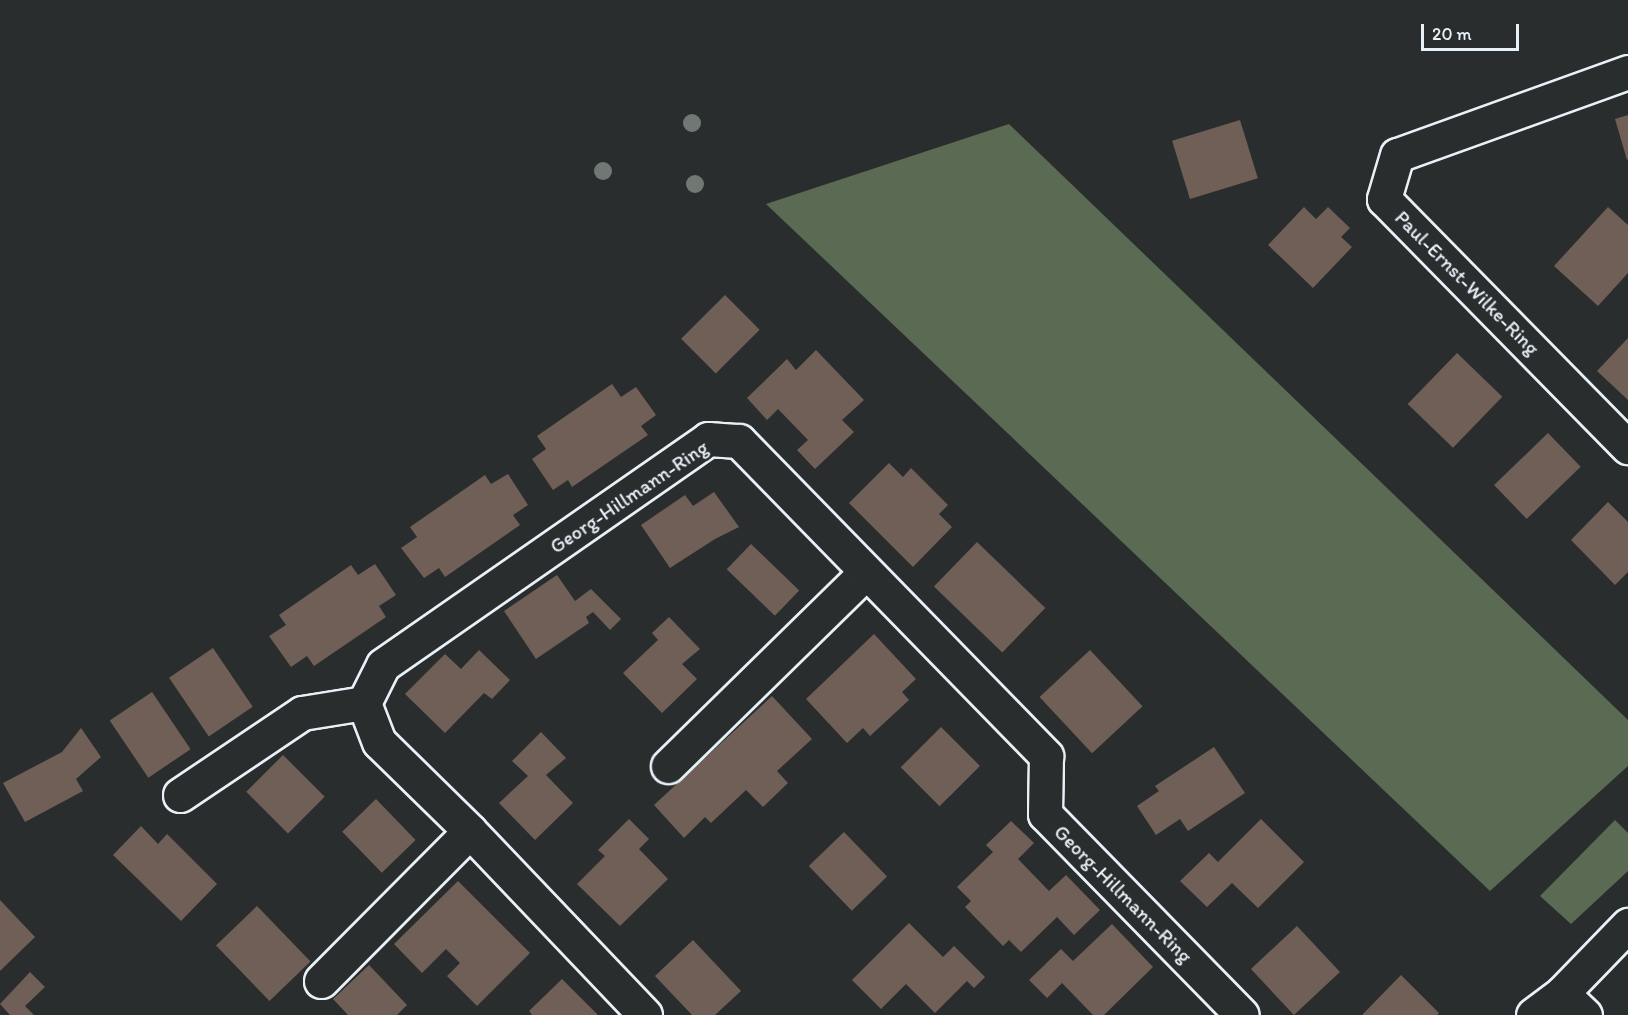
<!DOCTYPE html>
<html>
<head>
<meta charset="utf-8">
<style>
  body { margin:0 }
  #map { position:relative; width:1628px; height:1015px; overflow:hidden; background:#2a2d2e; font-family:Itim,sans-serif }
  div>[style] { position:absolute }
  .green>* { inset:0; background:#5b6b53 }
  .building>* { inset:0; background:#6f5f56; transform-origin:0 0 }
  .roads { filter:drop-shadow(2px 0 #e8f1f8) drop-shadow(-2px 0 #e8f1f8) drop-shadow(0 2px #e8f1f8) drop-shadow(0 -2px #e8f1f8) }
  .minor>* { height:33px; margin:-16.5px; padding:0 16.5px; transform-origin:16.5px; border-radius:16.5px; background:#2a2d2e }
  .trees>* { width:18px; height:18px; margin:-9px; border-radius:50%; background:#707874 }
  span { translate:-50% -50%; white-space:nowrap; text-align:center; line-height:1.15; -webkit-text-stroke:4.5px #2a2d2e; paint-order:stroke }
  .street-label { font-size:20px; color:#e8f1f8 }
  .scale { position:absolute; left:1421px; top:24px; width:98px; height:27px; box-sizing:border-box; border:3px solid #e8f1f8; border-top:0; padding-left:8px; font-size:18px; line-height:21px; white-space:nowrap; color:#e8f1f8; -webkit-text-stroke:4px #2a2d2e; paint-order:stroke }
</style>
</head>
<body>
<div id="map">
  <div class="green">
    <i style="clip-path:polygon(1009px 124px,1628px 720px,1628px 766px,1490px 891px,766px 204px)"></i>
    <i style="clip-path:polygon(1615px 820px,1628px 833px,1628px 871px,1571px 924px,1540px 896px)"></i>
  </div>
  <div class="building">
    <i style="clip-path:polygon(1628px 115px,1628px 159px,1627px 160px,1615px 119px)"></i>
    <i style="left:1240px;top:120px;width:61px;height:71px;rotate:73deg"></i>
    <i style="clip-path:polygon(1304px 207px,1316px 219px,1328px 207px,1350px 228px,1341px 237px,1352px 247px,1313px 288px,1268px 245px)"></i>
    <i style="clip-path:polygon(1608px 207px,1628px 225px,1628px 273px,1598px 306px,1554px 266px)"></i>
    <i style="left:725px;top:295px;width:49px;height:62px;rotate:45deg"></i>
    <i style="clip-path:polygon(1628px 338px,1628px 400px,1597px 371px)"></i>
    <i style="clip-path:polygon(816px 350px,864px 400px,842px 420px,854px 432px,815px 469px,797px 450px,808px 440px,778px 409px,767px 420px,747px 398px,787px 359px,796px 370px)"></i>
    <i style="left:1457px;top:353px;width:63px;height:71px;rotate:44deg"></i>
    <i style="clip-path:polygon(612px 384px,621px 397px,636px 387px,656px 415px,641px 426px,648px 435px,572px 487px,568px 480px,553px 490px,532px 459px,546px 449px,537px 436px)"></i>
    <i style="left:1548px;top:433px;width:47px;height:75px;rotate:46deg"></i>
    <i style="clip-path:polygon(889px 463px,903px 477px,911px 468px,948px 505px,939px 514px,952px 527px,913px 567px,849px 503px)"></i>
    <i style="clip-path:polygon(508px 474px,528px 505px,513px 515px,520px 525px,445px 577px,439px 568px,424px 578px,401px 548px,417px 537px,410px 527px,485px 475px,491px 484px)"></i>
    <i style="clip-path:polygon(714px 492px,739px 527px,715px 539px,670px 568px,641px 525px,685px 495px,693px 506px)"></i>
    <i style="clip-path:polygon(1608px 502px,1628px 522px,1628px 572px,1615px 585px,1571px 540px)"></i>
    <i style="left:977px;top:542px;width:95px;height:62px;rotate:44deg"></i>
    <i style="left:751px;top:544px;width:67px;height:35px;rotate:44deg"></i>
    <i style="clip-path:polygon(375px 564px,396px 595px,379px 606px,386px 617px,314px 666px,307px 656px,291px 667px,269px 636px,286px 625px,279px 615px,351px 565px,358px 575px)"></i>
    <i style="clip-path:polygon(557px 575px,575px 601px,591px 589px,621px 619px,610px 630px,593px 612px,586px 617px,589px 623px,536px 659px,504px 611px)"></i>
    <i style="clip-path:polygon(669px 617px,700px 649px,682px 664px,697px 679px,662px 713px,623px 673px,658px 640px,652px 633px)"></i>
    <i style="clip-path:polygon(874px 634px,916px 679px,902px 692px,909px 700px,870px 736px,863px 728px,847px 743px,806px 699px)"></i>
    <i style="left:213px;top:648px;width:71px;height:53px;rotate:56deg"></i>
    <i style="clip-path:polygon(479px 650px,510px 680px,492px 699px,484px 693px,445px 733px,405px 694px,445px 654px,461px 669px)"></i>
    <i style="left:1090px;top:650px;width:77px;height:69px;rotate:47deg"></i>
    <i style="left:152px;top:692px;width:69px;height:51px;rotate:56deg"></i>
    <i style="clip-path:polygon(772px 696px,812px 739px,777px 771px,788px 783px,763px 807px,746px 790px,711px 823px,705px 817px,684px 838px,654px 805px)"></i>
    <i style="left:941px;top:727px;width:55px;height:57px;rotate:45deg"></i>
    <i style="clip-path:polygon(81px 728px,101px 757px,76px 779px,83px 791px,25px 822px,3px 783px,62px 752px)"></i>
    <i style="clip-path:polygon(541px 732px,566px 758px,546px 775px,573px 803px,535px 840px,499px 803px,528px 776px,512px 761px)"></i>
    <i style="clip-path:polygon(1214px 747px,1245px 793px,1188px 831px,1180px 819px,1156px 835px,1137px 806px,1159px 791px,1155px 786px)"></i>
    <i style="left:283px;top:755px;width:59px;height:52px;rotate:45deg"></i>
    <i style="left:376px;top:799px;width:57px;height:47px;rotate:46deg"></i>
    <i style="clip-path:polygon(629px 819px,649px 839px,639px 849px,668px 879px,620px 926px,577px 884px,605px 856px,598px 850px)"></i>
    <i style="clip-path:polygon(1261px 819px,1304px 862px,1258px 908px,1232px 883px,1207px 907px,1180px 881px,1209px 853px,1218px 862px)"></i>
    <i style="clip-path:polygon(1011px 821px,1034px 843px,1018px 859px,1049px 891px,1066px 875px,1100px 910px,1074px 935px,1057px 917px,1021px 952px,1009px 940px,1003px 946px,965px 907px,971px 901px,957px 887px,993px 852px,986px 845px)"></i>
    <i style="clip-path:polygon(141px 826px,158px 844px,167px 834px,217px 884px,181px 921px,113px 855px)"></i>
    <i style="left:844px;top:832px;width:62px;height:49px;rotate:46deg"></i>
    <i style="clip-path:polygon(458px 881px,530px 953px,477px 1006px,447px 976px,460px 963px,446px 949px,422px 973px,394px 944px)"></i>
    <i style="clip-path:polygon(0 900px,35px 937px,0 971px)"></i>
    <i style="left:257px;top:906px;width:77px;height:57px;rotate:46deg"></i>
    <i style="clip-path:polygon(909px 923px,943px 957px,954px 946px,985px 977px,974px 988px,967px 981px,935px 1013px,906px 984px,881px 1009px,852px 980px)"></i>
    <i style="clip-path:polygon(1112px 924px,1153px 967px,1104px 1015px,1093px 1015px,1062px 983px,1047px 998px,1029px 980px,1061px 949px,1073px 961px)"></i>
    <i style="left:1297px;top:926px;width:63px;height:63px;rotate:47deg"></i>
    <i style="clip-path:polygon(693px 940px,741px 991px,715px 1015px,692px 1015px,655px 976px)"></i>
    <i style="clip-path:polygon(369px 965px,407px 1005px,397px 1015px,348px 1015px,333px 999px)"></i>
    <i style="clip-path:polygon(30px 972px,45px 987px,25px 1006px,34px 1015px,10px 1015px,0 1004px)"></i>
    <i style="clip-path:polygon(1401px 975px,1439px 1013px,1437px 1015px,1362px 1015px)"></i>
    <i style="clip-path:polygon(562px 979px,598px 1015px,532px 1015px,529px 1011px)"></i>
  </div>
  <div class="roads">
    <div class="minor">
      <i style="left:1628px;top:72px;width:245px;rotate:160.2deg"></i>
      <i style="left:1397px;top:155px;width:46px;rotate:106.5deg"></i>
      <i style="left:1384px;top:199px;width:348px;rotate:45.5deg"></i>
      <i style="left:668px;top:766px;width:277px;rotate:-44.4deg"></i>
      <i style="left:180px;top:795px;width:147px;rotate:-33.9deg"></i>
      <i style="left:302px;top:713px;width:63px;rotate:-9.2deg"></i>
      <i style="left:321px;top:981px;width:211px;rotate:-45.2deg"></i>
      <i style="left:1562px;top:993px;width:32px;rotate:44deg"></i>
      <i style="left:645px;top:1015px;width:254px;rotate:-133.6deg"></i>
      <i style="left:470px;top:831px;width:127px;rotate:-135.6deg"></i>
      <i style="left:379px;top:742px;width:42px;rotate:-111deg"></i>
      <i style="left:364px;top:703px;width:42px;rotate:-63.4deg"></i>
      <i style="left:383px;top:665px;width:396px;rotate:-34.8deg"></i>
      <i style="left:708px;top:439px;width:31px;rotate:4deg"></i>
      <i style="left:739px;top:441px;width:440px;rotate:45.7deg"></i>
      <i style="left:1046px;top:756px;width:58px;rotate:91deg"></i>
      <i style="left:1045px;top:814px;width:281px;rotate:45.6deg"></i>
      <i style="left:1533px;top:1015px;width:36px;rotate:-37deg"></i>
      <i style="left:1562px;top:993px;width:95px;rotate:-45.9deg"></i>
    </div>
  </div>
  <div class="trees">
    <i style="left:692px;top:123px"></i>
    <i style="left:603px;top:171px"></i>
    <i style="left:695px;top:184px"></i>
  </div>
  <div class="street-label">
    <span style="left:1467px;top:283px;rotate:45deg">Paul-Ernst-Wilke-Ring</span>
    <span style="left:629px;top:497px;rotate:-34deg">Georg-Hillmann-Ring</span>
    <span style="left:1123px;top:894px;rotate:45deg">Georg-Hillmann-Ring</span>
  </div>
  <div class="scale">20 m</div>
</div>
</body>
</html>
